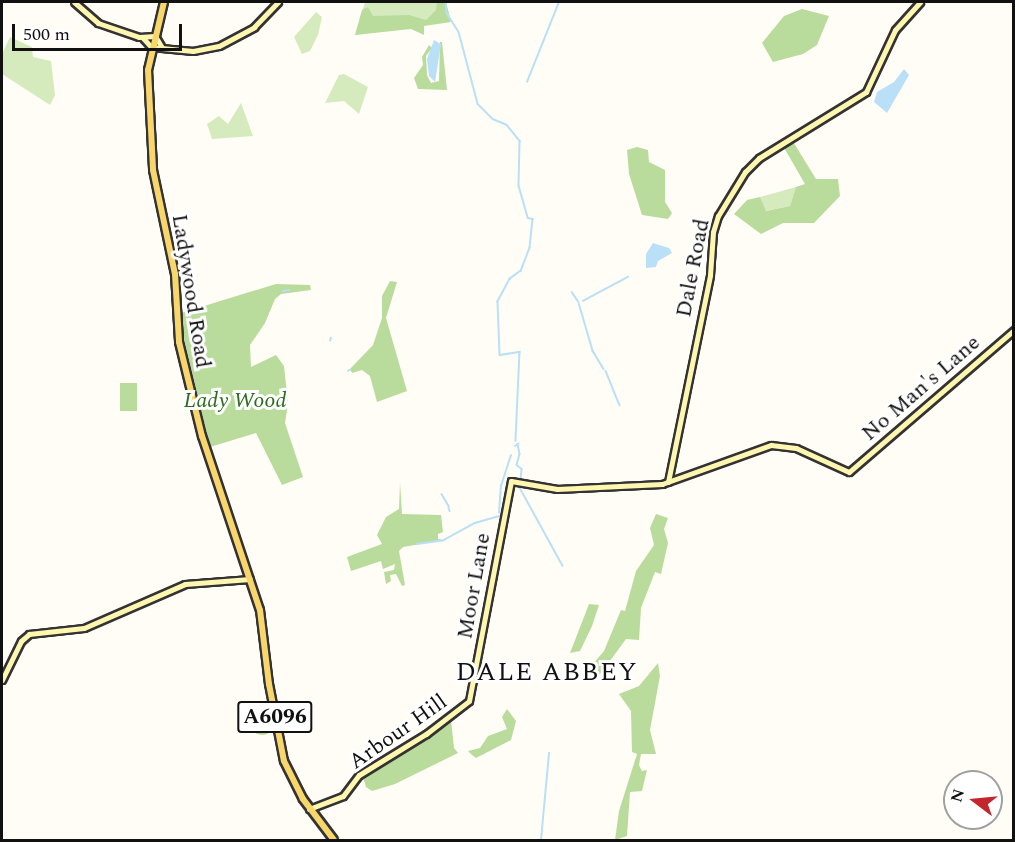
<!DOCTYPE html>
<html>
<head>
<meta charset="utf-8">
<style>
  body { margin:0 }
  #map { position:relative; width:1015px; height:842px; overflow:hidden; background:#fffdf5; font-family:Spectral,serif }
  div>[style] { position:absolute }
  .green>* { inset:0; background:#d5ebbd }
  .forest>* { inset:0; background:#b9dc9c; transform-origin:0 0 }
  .round { border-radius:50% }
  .water>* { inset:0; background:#b9e0f7 }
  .stream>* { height:1.5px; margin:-0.75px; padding:0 0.75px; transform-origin:0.75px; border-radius:0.75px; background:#b9e0f7 }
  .roads { filter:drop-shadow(2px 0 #333) drop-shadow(-2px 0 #333) drop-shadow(0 2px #333) drop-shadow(0 -2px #333) }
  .secondary>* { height:5px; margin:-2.5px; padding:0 2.5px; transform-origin:2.5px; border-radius:2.5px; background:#fff6b0 }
  .primary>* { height:6px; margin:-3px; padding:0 3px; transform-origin:3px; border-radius:3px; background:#f9d66b }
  span { translate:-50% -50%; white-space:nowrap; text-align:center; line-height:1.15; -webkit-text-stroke:6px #fff; paint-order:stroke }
  .shield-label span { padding:2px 4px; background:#fff; border:2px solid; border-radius:4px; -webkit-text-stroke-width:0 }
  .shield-label { font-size:21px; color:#111; font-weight:700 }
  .street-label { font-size:22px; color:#111 }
  .park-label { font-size:22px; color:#2f6b1f; font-style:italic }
  .quarter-label { font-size:26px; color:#111; letter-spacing:1.5px }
  .frame { position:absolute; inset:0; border:3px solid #111; pointer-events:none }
  .north { position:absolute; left:943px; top:770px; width:60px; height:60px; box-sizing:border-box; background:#fff; border:2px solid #a0a0a0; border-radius:50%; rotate:286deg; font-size:16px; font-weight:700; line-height:24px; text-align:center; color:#111 }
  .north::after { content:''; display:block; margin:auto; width:21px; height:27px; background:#c4262e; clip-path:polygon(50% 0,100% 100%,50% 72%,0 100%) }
  .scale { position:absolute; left:12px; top:24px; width:170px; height:27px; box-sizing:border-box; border:3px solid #111; border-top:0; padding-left:8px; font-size:18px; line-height:21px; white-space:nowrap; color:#111; -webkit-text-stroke:4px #fff; paint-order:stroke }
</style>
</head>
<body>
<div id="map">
  <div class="green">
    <i style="clip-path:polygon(365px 2px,446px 2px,450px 20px,355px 35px)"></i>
    <i style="clip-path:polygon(316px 12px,322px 17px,318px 35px,310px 51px,302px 54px,294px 37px)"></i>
    <i style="clip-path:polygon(10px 37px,32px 47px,33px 57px,51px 61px,55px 95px,50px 105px,2px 74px,2px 54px)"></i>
    <i style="clip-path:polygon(344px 74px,368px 87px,359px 114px,344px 101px,325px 103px,339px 75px)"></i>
    <i style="clip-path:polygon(241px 103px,253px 136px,212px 139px,207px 124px,219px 116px,228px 124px)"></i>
    <i style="clip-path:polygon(796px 187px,790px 206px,765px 211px,760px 197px)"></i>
  </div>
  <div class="forest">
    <i style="clip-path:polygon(437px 2px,446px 2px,451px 22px,424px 26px,424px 35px,411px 29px,355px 35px,362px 10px,368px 7px,373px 16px,409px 15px,426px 20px,436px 10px)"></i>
    <i style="clip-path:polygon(802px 9px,829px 16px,817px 45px,803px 54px,773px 62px,762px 43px,784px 16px)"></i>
    <i style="clip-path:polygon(440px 42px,442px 42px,447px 90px,418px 89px,414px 78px,423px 65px,422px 57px,429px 45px,432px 48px,426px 56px,427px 75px,431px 83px,439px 81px)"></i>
    <i style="clip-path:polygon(792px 140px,816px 179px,838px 179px,840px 196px,814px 223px,783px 223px,761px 234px,734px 214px,747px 200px,760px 197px,766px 211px,790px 206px,796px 187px,805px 184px,783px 146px)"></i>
    <i style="clip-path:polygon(637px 147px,648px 150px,649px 162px,665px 170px,665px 202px,672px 213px,668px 219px,642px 215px,629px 174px,627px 150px)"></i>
    <i style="clip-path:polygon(390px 281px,397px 282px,386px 318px,407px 391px,377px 402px,370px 376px,362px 370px,352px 373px,350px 369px,373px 345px,382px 318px,382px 296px)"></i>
    <i style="clip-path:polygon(276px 284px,310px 285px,311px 290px,281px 294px,275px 299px,265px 323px,250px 345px,251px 367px,276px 355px,284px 366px,288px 403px,285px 423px,303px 477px,282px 485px,256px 433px,210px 447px,178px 314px)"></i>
    <i style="left:120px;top:383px;width:17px;height:28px"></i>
    <i style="clip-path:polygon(400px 482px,402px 514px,441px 515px,443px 532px,438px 534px,438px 539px,444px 540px,403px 547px,399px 551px,405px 585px,402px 586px,396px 574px,390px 575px,391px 581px,386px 584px,384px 572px,394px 570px,395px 564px,383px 569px,381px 561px,351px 571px,347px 557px,382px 544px,377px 535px,386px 517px,399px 509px)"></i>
    <i style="clip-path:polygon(656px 514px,668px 518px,664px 529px,668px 543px,661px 574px,655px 572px,641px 608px,639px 640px,626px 639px,596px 680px,592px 665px,604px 651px,621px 610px,625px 611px,636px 571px,654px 545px,650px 528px)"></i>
    <i style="clip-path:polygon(589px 604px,599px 605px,592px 626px,580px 651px,570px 653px)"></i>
    <i style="clip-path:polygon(658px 663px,660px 676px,650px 730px,656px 754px,641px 754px,639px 765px,642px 771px,647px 770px,642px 791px,630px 792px,627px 836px,615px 840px,619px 811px,637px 754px,632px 752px,631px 711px,619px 694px,639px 686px)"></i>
    <i style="clip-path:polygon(507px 709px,516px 721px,511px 740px,476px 758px,472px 755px,468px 751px,480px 748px,488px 736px,507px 729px,502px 717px)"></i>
    <i class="round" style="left:250px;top:711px;width:24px;height:24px"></i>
    <i style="clip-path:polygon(451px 720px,454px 748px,458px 753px,395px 784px,372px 791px,366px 787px,363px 777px,373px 768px)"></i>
  </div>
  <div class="water">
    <i style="clip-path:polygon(434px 40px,441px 44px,435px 82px,429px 76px,427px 59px)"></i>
    <i style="clip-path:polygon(904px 69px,909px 75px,887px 113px,874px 102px,877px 92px,894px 82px)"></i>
    <i style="clip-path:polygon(653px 243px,669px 248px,672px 253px,658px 261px,656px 267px,646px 268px,646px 254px)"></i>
  </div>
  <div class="stream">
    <i style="left:446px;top:2px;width:11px;rotate:85deg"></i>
    <i style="left:447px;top:13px;width:22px;rotate:58deg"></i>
    <i style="left:459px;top:32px;width:74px;rotate:75.2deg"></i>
    <i style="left:478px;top:104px;width:21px;rotate:45deg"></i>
    <i style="left:493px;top:119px;width:15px;rotate:23deg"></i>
    <i style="left:507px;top:125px;width:21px;rotate:51deg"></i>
    <i style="left:520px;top:141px;width:45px;rotate:91.3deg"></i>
    <i style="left:519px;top:186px;width:33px;rotate:74deg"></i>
    <i style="left:528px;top:218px;width:5px;rotate:11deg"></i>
    <i style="left:533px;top:219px;width:29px;rotate:96deg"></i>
    <i style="left:530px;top:248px;width:25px;rotate:111deg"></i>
    <i style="left:521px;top:271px;width:14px;rotate:144deg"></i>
    <i style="left:510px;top:279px;width:26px;rotate:118deg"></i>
    <i style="left:498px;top:302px;width:53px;rotate:87.8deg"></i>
    <i style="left:500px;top:355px;width:20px;rotate:-9deg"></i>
    <i style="left:520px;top:352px;width:89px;rotate:92.6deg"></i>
    <i style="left:527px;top:82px;width:86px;rotate:-68.2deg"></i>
    <i style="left:283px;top:291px;width:6px;rotate:-9deg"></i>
    <i style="left:572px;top:292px;width:11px;rotate:56deg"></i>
    <i style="left:583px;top:301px;width:51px;rotate:-28.1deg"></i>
    <i style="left:579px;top:303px;width:50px;rotate:73.7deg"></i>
    <i style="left:593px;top:351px;width:21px;rotate:59deg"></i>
    <i style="left:330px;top:341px;width:3px;rotate:-72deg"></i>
    <i style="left:348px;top:371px;width:2px;rotate:-27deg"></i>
    <i style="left:606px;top:371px;width:37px;rotate:68deg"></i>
    <i style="left:515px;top:446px;width:4px;rotate:-34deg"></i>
    <i style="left:518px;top:444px;width:10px;rotate:79deg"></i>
    <i style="left:520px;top:454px;width:11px;rotate:105deg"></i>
    <i style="left:517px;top:465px;width:6px;rotate:39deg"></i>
    <i style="left:522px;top:469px;width:11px;rotate:95deg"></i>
    <i style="left:519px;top:486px;width:91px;rotate:61.2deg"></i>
    <i style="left:442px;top:494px;width:14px;rotate:60deg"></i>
    <i style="left:449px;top:508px;width:3px;rotate:72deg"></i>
    <i style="left:499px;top:513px;width:27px;rotate:-86deg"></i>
    <i style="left:501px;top:486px;width:32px;rotate:-72deg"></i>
    <i style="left:417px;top:544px;width:27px;rotate:-8deg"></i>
    <i style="left:444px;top:540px;width:35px;rotate:-29deg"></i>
    <i style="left:475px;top:523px;width:25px;rotate:-16deg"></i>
    <i style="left:541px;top:840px;width:87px;rotate:-84.7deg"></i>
  </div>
  <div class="roads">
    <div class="secondary">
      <i style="left:74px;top:2px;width:32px;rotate:41deg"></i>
      <i style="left:98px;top:23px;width:43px;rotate:18.9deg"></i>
      <i style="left:139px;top:37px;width:16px;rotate:-4deg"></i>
      <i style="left:155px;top:36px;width:12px;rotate:59deg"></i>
      <i style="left:143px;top:38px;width:12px;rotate:48deg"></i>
      <i style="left:151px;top:47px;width:42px;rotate:5.4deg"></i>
      <i style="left:193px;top:51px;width:26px;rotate:-11deg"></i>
      <i style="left:219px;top:46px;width:40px;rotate:-28deg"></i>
      <i style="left:254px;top:27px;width:35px;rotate:-46deg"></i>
      <i style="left:668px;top:482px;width:211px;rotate:-78.5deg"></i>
      <i style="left:710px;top:275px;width:43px;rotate:-86deg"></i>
      <i style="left:713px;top:232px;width:17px;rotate:-73deg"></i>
      <i style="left:718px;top:216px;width:52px;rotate:-58.5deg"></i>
      <i style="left:745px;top:172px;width:20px;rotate:-45deg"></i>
      <i style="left:759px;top:158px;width:126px;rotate:-31.7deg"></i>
      <i style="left:866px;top:92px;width:68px;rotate:-64.9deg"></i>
      <i style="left:895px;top:30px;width:38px;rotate:-48deg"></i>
      <i style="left:2px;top:680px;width:43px;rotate:-64deg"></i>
      <i style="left:21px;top:641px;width:11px;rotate:-41deg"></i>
      <i style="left:29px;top:634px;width:55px;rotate:-6.2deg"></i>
      <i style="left:84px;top:628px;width:110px;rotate:-23.5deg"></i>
      <i style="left:185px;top:584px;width:65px;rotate:-4.4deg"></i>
      <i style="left:309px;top:809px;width:36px;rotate:-21deg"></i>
      <i style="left:343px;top:796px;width:26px;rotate:-53deg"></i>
      <i style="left:359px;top:775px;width:79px;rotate:-31.5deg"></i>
      <i style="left:426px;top:734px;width:54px;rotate:-37.5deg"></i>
      <i style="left:469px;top:701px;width:224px;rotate:-79.2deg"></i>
      <i style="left:511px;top:481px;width:47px;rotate:9.9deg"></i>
      <i style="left:557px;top:489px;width:105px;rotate:-2.7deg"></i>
      <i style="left:662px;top:484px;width:116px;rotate:-19.7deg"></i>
      <i style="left:771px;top:445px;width:25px;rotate:7deg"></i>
      <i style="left:796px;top:448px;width:58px;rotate:24.4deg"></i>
      <i style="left:849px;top:472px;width:218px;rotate:-40.7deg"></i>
    </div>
    <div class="primary">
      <i style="left:164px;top:2px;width:70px;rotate:103.2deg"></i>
      <i style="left:148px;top:70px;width:100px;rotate:87.1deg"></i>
      <i style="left:153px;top:170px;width:106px;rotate:78.1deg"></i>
      <i style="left:175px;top:274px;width:68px;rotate:86.6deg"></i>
      <i style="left:179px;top:342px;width:97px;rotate:76.3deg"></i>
      <i style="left:202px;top:436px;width:183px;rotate:71.6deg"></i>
      <i style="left:260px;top:610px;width:75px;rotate:83.1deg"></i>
      <i style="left:269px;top:684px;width:78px;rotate:79deg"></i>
      <i style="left:284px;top:761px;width:42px;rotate:63.4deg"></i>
      <i style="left:303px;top:799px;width:51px;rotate:52.9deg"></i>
    </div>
  </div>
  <div class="shield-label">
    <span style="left:275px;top:717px">A6096</span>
  </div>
  <div class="street-label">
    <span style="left:693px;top:268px;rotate:-79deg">Dale Road</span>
    <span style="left:191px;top:291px;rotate:81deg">Ladywood Road</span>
    <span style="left:921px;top:388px;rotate:-41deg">No Man's Lane</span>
    <span style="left:474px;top:586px;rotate:-80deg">Moor Lane</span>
    <span style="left:398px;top:732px;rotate:-35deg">Arbour Hill</span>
  </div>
  <div class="park-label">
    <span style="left:235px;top:401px">Lady Wood</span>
  </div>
  <div class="quarter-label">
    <span style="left:547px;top:673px">DALE ABBEY</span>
  </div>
  <div class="frame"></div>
  <div class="north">N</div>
  <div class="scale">500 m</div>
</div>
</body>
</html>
